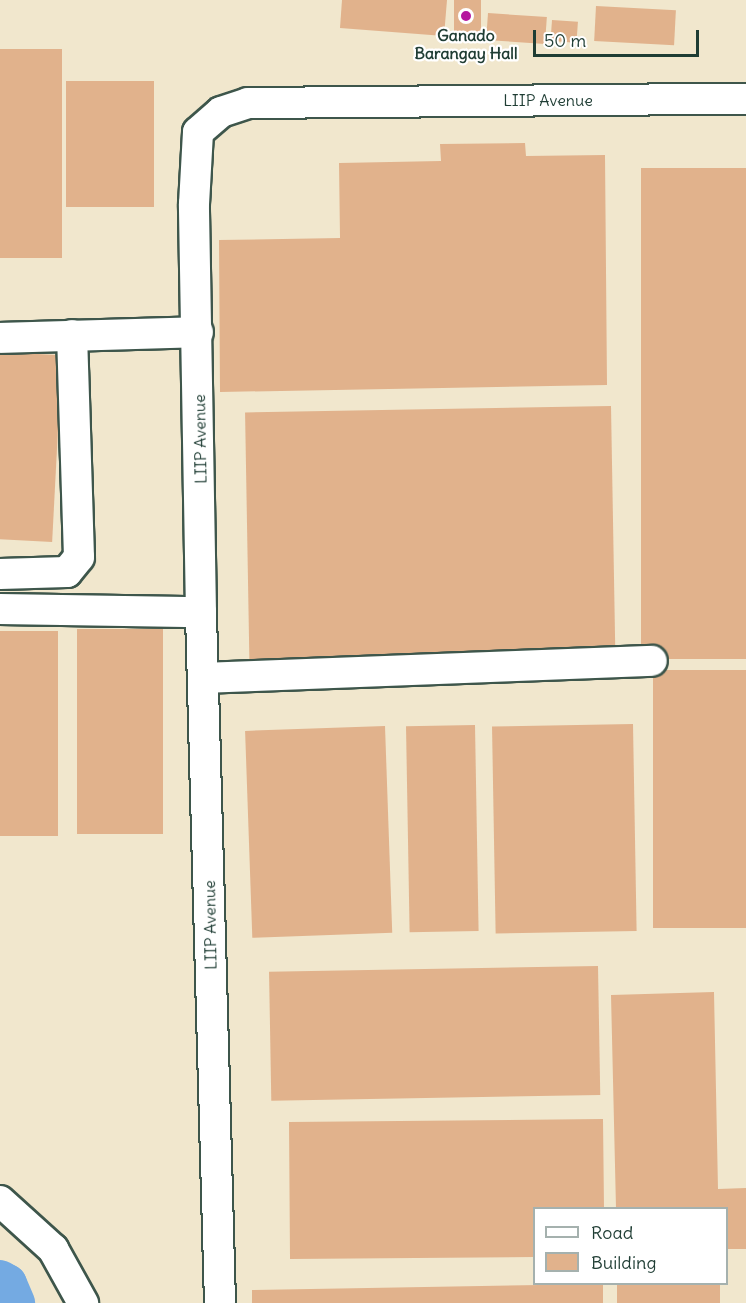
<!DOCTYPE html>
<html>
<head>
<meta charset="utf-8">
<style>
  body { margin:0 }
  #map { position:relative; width:746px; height:1303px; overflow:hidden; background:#f1e7cd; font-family:Delius,sans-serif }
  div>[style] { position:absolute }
  .river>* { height:40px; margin:-20px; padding:0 20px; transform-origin:20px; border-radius:20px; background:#74aae2 }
  .building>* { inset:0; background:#e1b28c; transform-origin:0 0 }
  .roads { filter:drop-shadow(2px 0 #3e564b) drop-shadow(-2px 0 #3e564b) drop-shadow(0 2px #3e564b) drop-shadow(0 -2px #3e564b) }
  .minor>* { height:30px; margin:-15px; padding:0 15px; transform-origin:15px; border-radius:15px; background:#fff }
  .dots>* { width:16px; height:16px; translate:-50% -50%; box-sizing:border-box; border:3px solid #fff; border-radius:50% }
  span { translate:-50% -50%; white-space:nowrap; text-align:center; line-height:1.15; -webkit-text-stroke:4.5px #fff; paint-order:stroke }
  .poi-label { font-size:16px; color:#1f3d34; font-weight:700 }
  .street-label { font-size:16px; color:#1f3d34 }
  .legend { position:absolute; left:533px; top:1207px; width:195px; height:78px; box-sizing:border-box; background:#fff; border:2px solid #a5b1ae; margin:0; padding:8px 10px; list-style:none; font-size:18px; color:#1f3d34 }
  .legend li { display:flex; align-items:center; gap:12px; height:30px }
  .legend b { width:30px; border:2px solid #a5b1ae }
  .scale { position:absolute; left:533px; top:30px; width:166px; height:27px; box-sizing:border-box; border:3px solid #1f3d34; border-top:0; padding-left:8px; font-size:18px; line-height:21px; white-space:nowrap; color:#1f3d34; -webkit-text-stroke:4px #fff; paint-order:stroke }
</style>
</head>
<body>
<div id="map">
  <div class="river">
    <i style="left:0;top:1280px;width:8px;rotate:30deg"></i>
    <i style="left:7px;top:1284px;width:21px;rotate:67deg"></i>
  </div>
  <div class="building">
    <i style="clip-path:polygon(342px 0,447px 0,444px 36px,340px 28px)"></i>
    <i style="left:454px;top:0;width:27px;height:32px"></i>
    <i style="left:596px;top:6px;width:80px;height:35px;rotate:3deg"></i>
    <i style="left:488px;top:13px;width:59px;height:27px;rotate:4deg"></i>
    <i style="left:552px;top:20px;width:26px;height:21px;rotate:4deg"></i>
    <i style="left:62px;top:49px;width:209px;height:62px;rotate:90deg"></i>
    <i style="left:66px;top:81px;width:88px;height:126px"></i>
    <i style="clip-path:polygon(525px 143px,526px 156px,605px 155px,607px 385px,220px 392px,219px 240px,340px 238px,339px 163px,441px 161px,440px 144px)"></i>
    <i style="left:746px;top:168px;width:491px;height:105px;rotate:90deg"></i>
    <i style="left:0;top:352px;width:62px;height:187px;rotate:3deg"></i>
    <i style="left:611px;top:406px;width:249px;height:366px;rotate:89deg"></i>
    <i style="left:77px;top:629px;width:86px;height:205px"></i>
    <i style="left:0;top:631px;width:58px;height:205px"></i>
    <i style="left:746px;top:670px;width:258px;height:93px;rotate:90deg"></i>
    <i style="left:633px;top:724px;width:207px;height:141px;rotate:89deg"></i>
    <i style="left:475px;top:725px;width:206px;height:69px;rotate:89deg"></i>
    <i style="left:385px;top:726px;width:207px;height:140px;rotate:88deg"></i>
    <i style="left:598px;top:966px;width:129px;height:329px;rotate:89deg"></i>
    <i style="clip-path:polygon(714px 992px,718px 1189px,746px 1188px,746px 1249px,726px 1249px,726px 1208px,616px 1208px,611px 995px)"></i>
    <i style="clip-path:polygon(603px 1119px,604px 1208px,534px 1208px,534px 1257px,290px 1259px,289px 1122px)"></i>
    <i style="clip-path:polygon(603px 1284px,603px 1303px,252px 1303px,252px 1290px)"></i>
    <i style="left:617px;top:1284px;width:103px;height:19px"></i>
  </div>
  <div class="roads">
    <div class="minor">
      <i style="left:0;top:338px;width:198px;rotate:-1.7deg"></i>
      <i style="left:0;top:574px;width:67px;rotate:-1.7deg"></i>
      <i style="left:67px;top:572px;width:19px;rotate:-51deg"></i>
      <i style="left:79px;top:557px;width:222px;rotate:-91.8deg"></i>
      <i style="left:0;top:609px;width:201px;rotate:0.9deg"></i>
      <i style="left:204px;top:678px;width:448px;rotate:-2.2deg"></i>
      <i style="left:0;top:1201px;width:72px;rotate:42.2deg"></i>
      <i style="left:53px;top:1249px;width:62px;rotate:60.9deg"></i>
      <i style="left:220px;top:1303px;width:691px;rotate:-91.58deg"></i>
      <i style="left:201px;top:612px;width:408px;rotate:-91deg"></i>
      <i style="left:194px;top:204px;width:72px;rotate:-86.8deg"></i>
      <i style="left:198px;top:132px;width:30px;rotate:-41deg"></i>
      <i style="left:221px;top:112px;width:28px;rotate:-18deg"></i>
      <i style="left:248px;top:103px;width:498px;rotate:-0.5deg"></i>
    </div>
  </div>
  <div class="dots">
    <i style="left:466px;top:16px;background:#b5179e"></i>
  </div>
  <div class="poi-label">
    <span style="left:466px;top:44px">Ganado<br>Barangay Hall</span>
  </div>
  <div class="street-label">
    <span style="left:548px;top:100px">LIIP Avenue</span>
    <span style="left:200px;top:439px;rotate:-91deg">LIIP Avenue</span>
    <span style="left:210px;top:925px;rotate:-91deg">LIIP Avenue</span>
  </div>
  <ul class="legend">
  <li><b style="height:8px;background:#fff"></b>Road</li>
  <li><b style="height:16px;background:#e1b28c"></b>Building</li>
  </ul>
  <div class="scale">50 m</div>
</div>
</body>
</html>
